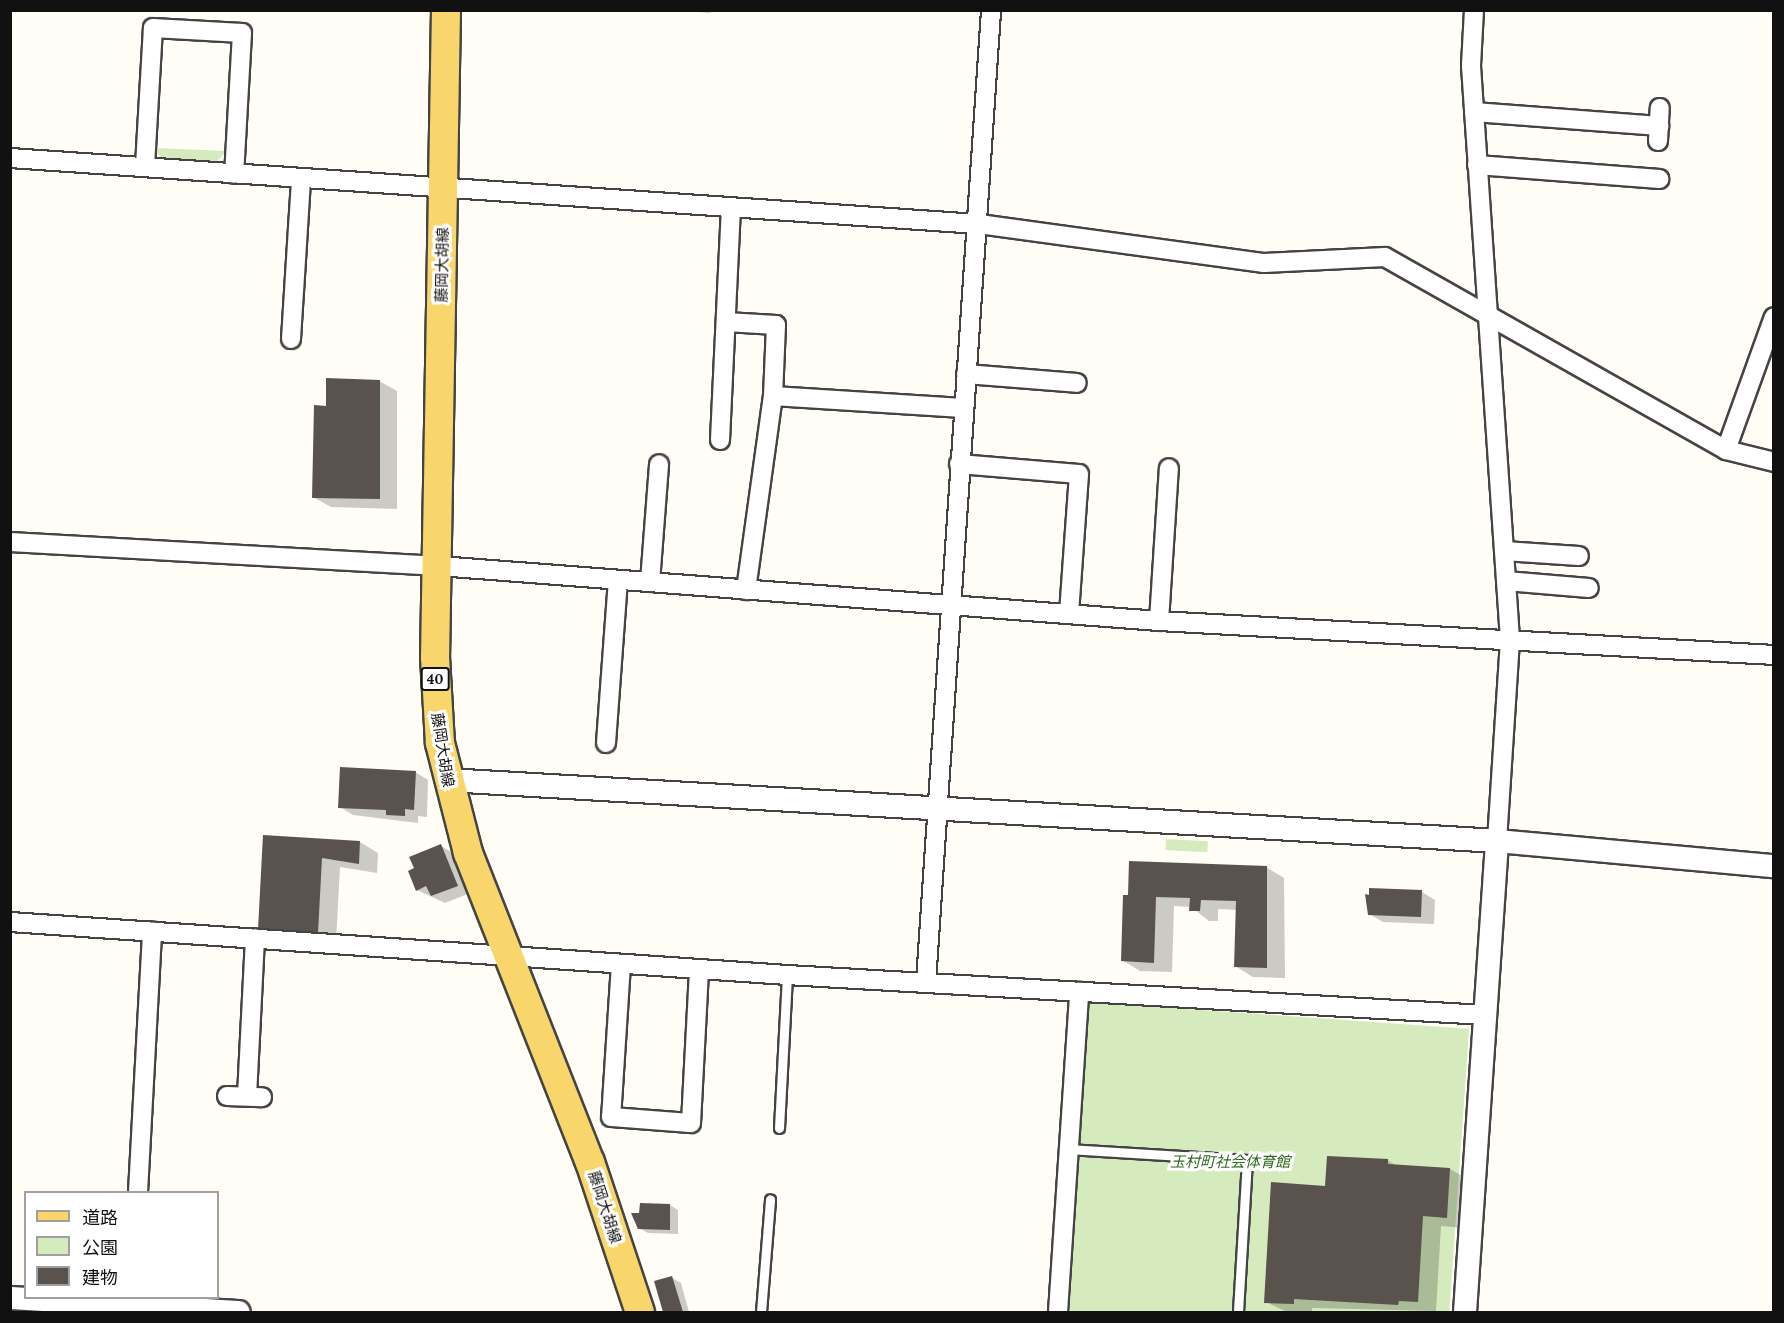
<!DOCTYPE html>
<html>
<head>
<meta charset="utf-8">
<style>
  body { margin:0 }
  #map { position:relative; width:1784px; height:1323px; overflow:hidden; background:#fffdf5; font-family:Lora,"Noto Sans JP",serif }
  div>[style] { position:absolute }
  .green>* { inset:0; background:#d5ebbd; transform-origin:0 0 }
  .shadow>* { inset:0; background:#0003 }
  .building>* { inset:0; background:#5a524d }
  .roads { filter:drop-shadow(2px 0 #444) drop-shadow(-2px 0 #444) drop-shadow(0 2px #444) drop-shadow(0 -2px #444) }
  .service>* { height:9px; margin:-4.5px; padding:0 4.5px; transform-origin:4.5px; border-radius:4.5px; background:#fff }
  .minor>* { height:18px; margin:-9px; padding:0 9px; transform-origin:9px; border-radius:9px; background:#fff }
  .tertiary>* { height:22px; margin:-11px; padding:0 11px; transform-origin:11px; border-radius:11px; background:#fff }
  .primary>* { height:28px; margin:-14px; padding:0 14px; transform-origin:14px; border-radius:14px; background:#f9d66b }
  span { translate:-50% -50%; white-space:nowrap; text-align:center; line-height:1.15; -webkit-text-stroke:6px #fff; paint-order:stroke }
  .shield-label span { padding:2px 4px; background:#fff; border:2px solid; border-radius:4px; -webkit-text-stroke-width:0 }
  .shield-label { font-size:14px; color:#111; font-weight:700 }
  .street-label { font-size:15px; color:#111 }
  .park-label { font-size:15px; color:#2f6b1f; font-style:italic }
  .frame { position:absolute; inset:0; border:12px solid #111; pointer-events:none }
  .legend { position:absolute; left:24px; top:1191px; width:195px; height:108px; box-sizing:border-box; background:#fff; border:2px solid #a0a0a0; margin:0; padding:8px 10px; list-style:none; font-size:18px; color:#111 }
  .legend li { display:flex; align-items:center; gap:12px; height:30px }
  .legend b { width:30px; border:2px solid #a0a0a0 }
</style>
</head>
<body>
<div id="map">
  <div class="green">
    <i style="clip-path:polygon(154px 148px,227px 151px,215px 163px,162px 160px)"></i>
    <i style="left:1166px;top:839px;width:42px;height:11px;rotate:3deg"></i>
    <i style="left:1086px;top:1002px;width:384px;height:310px;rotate:4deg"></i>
  </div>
  <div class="shadow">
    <i style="clip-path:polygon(674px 10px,710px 10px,710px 13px)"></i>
    <i style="clip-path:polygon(379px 381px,397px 391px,397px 509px,331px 507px,313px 497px,327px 407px)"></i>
    <i style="clip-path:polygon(415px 772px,428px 780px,427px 817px,418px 816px,418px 823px,353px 815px,340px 807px)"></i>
    <i style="clip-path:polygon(265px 837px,360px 842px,378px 853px,377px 873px,340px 867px,336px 942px,278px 939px,260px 928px)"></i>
    <i style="clip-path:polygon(441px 846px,455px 854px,470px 893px,445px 903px,417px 890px)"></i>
    <i style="clip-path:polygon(1266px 867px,1284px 878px,1285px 978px,1253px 977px,1235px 966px,1237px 910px,1218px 909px,1218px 921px,1209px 921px,1191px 907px,1174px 906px,1172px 972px,1140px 971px,1122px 960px,1124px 897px)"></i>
    <i style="clip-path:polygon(1422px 892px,1435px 900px,1434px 924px,1383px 922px,1369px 914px)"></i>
    <i style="clip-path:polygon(1387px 1160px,1397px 1166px,1450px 1169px,1468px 1179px,1465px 1228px,1441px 1226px,1436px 1311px,1312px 1308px,1312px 1312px,1287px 1312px,1266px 1302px,1326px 1188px)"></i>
    <i style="clip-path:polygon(670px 1205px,678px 1210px,678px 1234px,648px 1233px,639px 1228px)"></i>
    <i style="clip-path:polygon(672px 1278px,681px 1283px,689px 1312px,665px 1312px,656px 1282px)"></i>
  </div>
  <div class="building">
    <i style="clip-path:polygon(326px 378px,380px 380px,380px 499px,312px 498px,314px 405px,326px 406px)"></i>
    <i style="clip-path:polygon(340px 767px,416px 771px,414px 810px,405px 809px,405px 816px,386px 815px,386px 810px,338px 808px)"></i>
    <i style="clip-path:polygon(263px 835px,360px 841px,359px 864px,322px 858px,318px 933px,258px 929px)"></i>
    <i style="clip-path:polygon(441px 844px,458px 886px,431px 896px,426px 886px,416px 891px,408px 871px,414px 868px,409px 857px)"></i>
    <i style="clip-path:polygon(1129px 861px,1267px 866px,1267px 968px,1234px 967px,1236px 901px,1201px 900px,1200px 911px,1189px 911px,1190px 898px,1156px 897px,1154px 963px,1121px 961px,1123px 895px,1128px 895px)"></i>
    <i style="clip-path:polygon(1369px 888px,1422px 890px,1421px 917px,1368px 915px,1365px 894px,1369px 895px)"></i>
    <i style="clip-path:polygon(1327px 1156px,1388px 1159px,1388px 1164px,1450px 1168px,1447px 1218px,1423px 1216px,1418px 1302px,1399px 1301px,1398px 1305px,1294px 1299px,1294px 1304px,1264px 1303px,1271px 1182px,1325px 1186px)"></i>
    <i style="clip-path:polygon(640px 1203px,670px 1204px,670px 1230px,638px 1229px,631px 1213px,639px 1213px)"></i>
    <i style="clip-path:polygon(672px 1276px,683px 1312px,663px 1312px,654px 1281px)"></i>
  </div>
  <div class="roads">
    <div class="service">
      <i style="left:779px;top:1128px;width:153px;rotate:-87deg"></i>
      <i style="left:1068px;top:1149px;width:179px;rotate:3.5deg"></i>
      <i style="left:1247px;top:1160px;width:152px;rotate:93.4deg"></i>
      <i style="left:761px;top:1312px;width:113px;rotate:-85.4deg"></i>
    </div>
    <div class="minor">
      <i style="left:1474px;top:10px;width:56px;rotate:93.1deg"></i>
      <i style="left:1471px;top:66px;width:575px;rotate:86.11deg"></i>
      <i style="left:1510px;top:640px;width:201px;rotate:93.7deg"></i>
      <i style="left:1474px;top:112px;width:186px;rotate:4.3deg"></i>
      <i style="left:1658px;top:141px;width:33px;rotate:-87deg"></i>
      <i style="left:10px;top:158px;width:971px;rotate:3.9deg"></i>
      <i style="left:979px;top:224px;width:288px;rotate:7.8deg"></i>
      <i style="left:1264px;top:263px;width:121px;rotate:-2.8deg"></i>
      <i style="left:1385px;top:257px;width:392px;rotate:29.5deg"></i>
      <i style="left:1726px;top:450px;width:49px;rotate:14deg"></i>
      <i style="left:1477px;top:165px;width:183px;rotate:4.4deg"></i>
      <i style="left:145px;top:166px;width:138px;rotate:-86.7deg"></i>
      <i style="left:153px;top:28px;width:89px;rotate:3.2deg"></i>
      <i style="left:242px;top:33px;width:141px;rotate:93.2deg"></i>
      <i style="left:726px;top:322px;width:50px;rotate:3.4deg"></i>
      <i style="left:776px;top:325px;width:71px;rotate:92.4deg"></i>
      <i style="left:773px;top:396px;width:190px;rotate:3.6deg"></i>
      <i style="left:291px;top:339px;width:160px;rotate:-86.4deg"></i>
      <i style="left:966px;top:374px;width:111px;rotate:4.6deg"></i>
      <i style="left:720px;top:440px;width:233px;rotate:-87.3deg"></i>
      <i style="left:1726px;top:450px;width:141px;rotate:-70.2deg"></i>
      <i style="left:959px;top:464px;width:120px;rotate:4.8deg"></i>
      <i style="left:1079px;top:474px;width:140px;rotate:94.1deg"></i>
      <i style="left:10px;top:542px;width:430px;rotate:3.2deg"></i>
      <i style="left:439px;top:566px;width:722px;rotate:4.37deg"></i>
      <i style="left:1159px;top:621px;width:616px;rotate:3.16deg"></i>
      <i style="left:1504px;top:551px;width:75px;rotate:3.8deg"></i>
      <i style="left:1506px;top:581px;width:83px;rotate:4.8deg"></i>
      <i style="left:650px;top:582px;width:118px;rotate:-85.6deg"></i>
      <i style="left:746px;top:590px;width:196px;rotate:-82.1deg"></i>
      <i style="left:1159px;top:621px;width:153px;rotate:-86.3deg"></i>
      <i style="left:606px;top:743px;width:163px;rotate:-85.8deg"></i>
      <i style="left:10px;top:922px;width:779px;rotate:3.9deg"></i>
      <i style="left:787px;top:975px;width:698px;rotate:3.28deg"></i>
      <i style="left:621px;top:964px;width:153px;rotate:93.7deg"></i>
      <i style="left:611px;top:1117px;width:80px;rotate:4.3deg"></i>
      <i style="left:691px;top:1123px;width:154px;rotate:-87deg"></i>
      <i style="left:926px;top:982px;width:974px;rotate:-86.17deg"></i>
      <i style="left:227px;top:1096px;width:35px;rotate:2deg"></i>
      <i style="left:247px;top:1096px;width:158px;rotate:-87.1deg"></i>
      <i style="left:138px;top:1192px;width:261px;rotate:-86.9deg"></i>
      <i style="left:1058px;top:1312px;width:321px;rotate:-86.2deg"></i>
    </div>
    <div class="tertiary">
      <i style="left:447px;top:780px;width:1052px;rotate:3.32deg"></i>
      <i style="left:1497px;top:841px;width:278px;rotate:5.2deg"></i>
      <i style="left:10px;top:1298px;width:229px;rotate:3.5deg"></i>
      <i style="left:1465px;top:1312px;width:472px;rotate:-86.1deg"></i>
    </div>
    <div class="primary">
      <i style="left:446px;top:10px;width:647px;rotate:90.97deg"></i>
      <i style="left:435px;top:657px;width:86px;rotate:86.7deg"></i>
      <i style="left:440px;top:743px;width:114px;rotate:75.7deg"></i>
      <i style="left:468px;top:853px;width:332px;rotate:68.5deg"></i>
      <i style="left:590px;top:1162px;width:158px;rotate:71.6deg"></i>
    </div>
  </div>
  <div class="shield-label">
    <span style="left:435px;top:679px">40</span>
  </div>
  <div class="street-label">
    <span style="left:442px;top:265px;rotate:-89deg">藤岡大胡線</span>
    <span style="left:443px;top:750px;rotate:81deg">藤岡大胡線</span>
    <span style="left:605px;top:1207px;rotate:72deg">藤岡大胡線</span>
  </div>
  <div class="park-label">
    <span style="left:1230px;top:1162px">玉村町社会体育館</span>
  </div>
  <div class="frame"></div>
  <ul class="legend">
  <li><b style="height:8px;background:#f9d66b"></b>道路</li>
  <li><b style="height:16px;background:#d5ebbd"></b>公園</li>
  <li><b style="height:16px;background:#5a524d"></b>建物</li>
  </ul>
</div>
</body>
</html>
